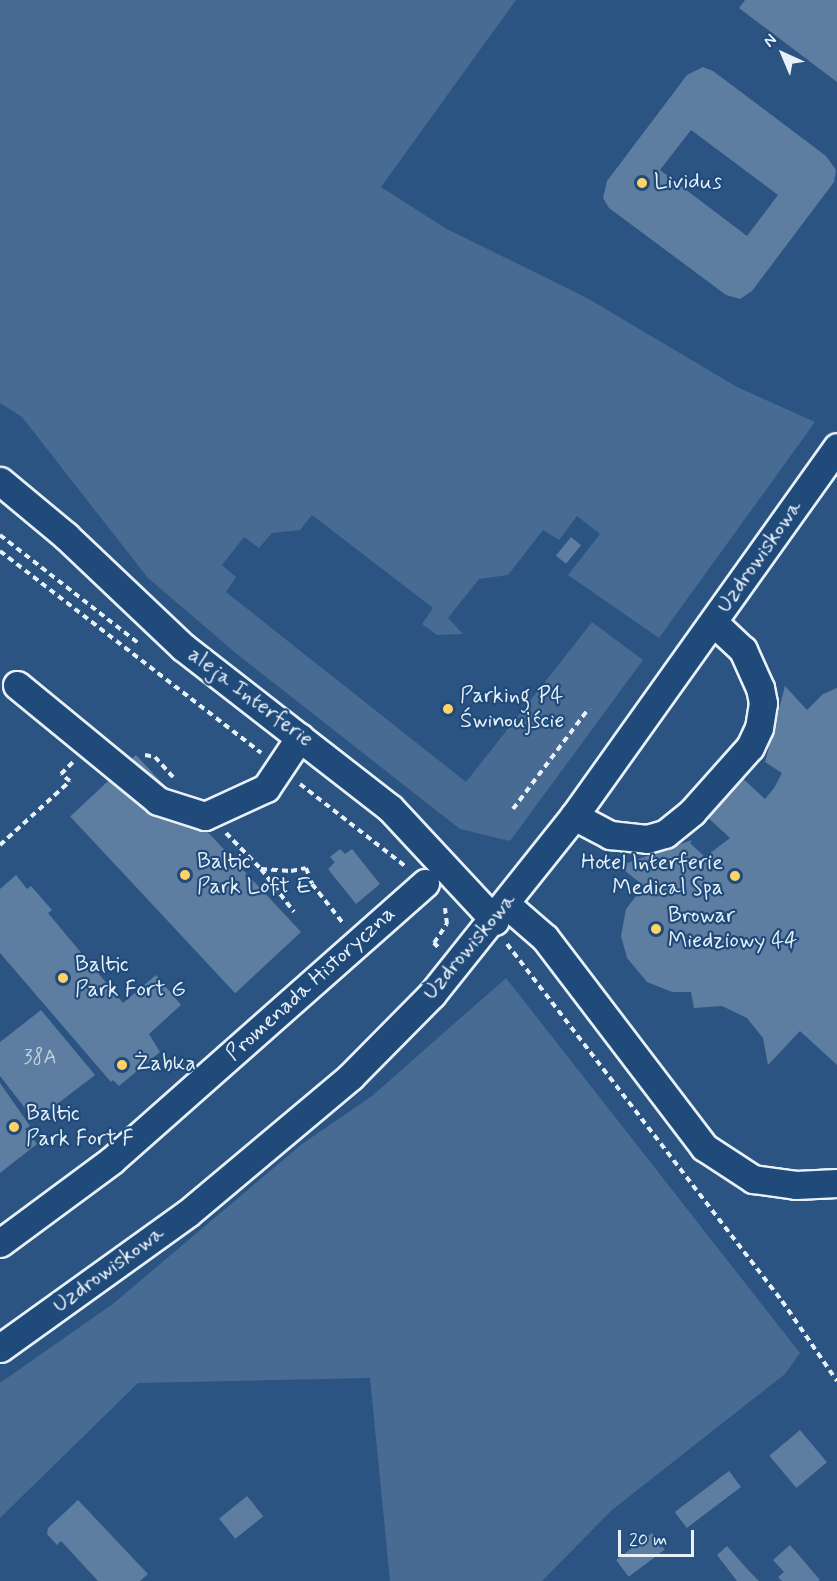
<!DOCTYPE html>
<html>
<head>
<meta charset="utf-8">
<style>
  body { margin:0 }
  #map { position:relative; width:837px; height:1581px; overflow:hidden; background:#2b5482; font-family:Mynerve,sans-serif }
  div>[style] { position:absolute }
  .green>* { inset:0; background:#476b93 }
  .building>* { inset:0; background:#5d7da1; transform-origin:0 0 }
  .path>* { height:4px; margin-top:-2px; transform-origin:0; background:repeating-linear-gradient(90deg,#e8f1f8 0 6px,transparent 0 10.5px) }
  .roads { filter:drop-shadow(2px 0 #e8f1f8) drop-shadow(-2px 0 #e8f1f8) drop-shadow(0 2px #e8f1f8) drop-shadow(0 -2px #e8f1f8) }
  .minor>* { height:27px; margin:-13.5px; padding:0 13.5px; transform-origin:13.5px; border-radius:13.5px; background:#1f4a7a }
  .dots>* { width:16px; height:16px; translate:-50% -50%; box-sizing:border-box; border:3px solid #1f4a7a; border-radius:50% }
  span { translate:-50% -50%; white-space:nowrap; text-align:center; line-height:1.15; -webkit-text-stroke:4.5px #1f4a7a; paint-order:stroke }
  .number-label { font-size:20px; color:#c5d4e2 }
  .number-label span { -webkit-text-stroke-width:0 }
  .poi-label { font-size:22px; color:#e8f1f8 }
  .left { translate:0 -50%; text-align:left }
  .right { translate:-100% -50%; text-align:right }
  .street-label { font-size:22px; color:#e8f1f8 }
  .north { position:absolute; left:753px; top:24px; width:60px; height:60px; -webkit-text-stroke:4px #1f4a7a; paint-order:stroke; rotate:316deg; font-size:16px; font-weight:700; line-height:24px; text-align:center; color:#e8f1f8 }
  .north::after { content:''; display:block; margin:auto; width:21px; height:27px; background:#e8f1f8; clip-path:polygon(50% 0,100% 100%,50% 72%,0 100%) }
  .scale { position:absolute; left:618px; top:1530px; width:76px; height:27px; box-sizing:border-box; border:3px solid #e8f1f8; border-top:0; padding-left:8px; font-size:18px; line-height:21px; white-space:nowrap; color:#e8f1f8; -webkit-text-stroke:4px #1f4a7a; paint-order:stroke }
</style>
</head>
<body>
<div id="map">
  <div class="green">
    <i style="clip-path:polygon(0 0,516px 0,381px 187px,445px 228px,587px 298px,737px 387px,815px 422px,659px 638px,568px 575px,600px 534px,577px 516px,559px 540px,543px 530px,508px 575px,479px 579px,448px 618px,463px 634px,437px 635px,422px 624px,433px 608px,312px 515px,300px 530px,272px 533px,259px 548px,244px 537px,222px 565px,236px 577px,226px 592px,466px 782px,592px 622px,643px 660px,510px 841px,460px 829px,238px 655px,148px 578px,22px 417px,0 403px)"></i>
    <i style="clip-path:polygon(506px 978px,800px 1353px,785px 1374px,612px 1510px,542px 1581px,390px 1581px,370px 1378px,138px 1383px,0 1518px,0 1383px,114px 1303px,302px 1144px,372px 1096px)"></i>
  </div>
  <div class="building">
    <i style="clip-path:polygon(745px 0,837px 0,837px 82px,739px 8px)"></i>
    <i style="clip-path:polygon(evenodd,703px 67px,713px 71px,826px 156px,836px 170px,834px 182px,752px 291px,740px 299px,726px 295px,609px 208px,603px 198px,607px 181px,687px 75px,703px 67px,691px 130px,778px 195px,747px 236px,660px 170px,691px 130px)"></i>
    <i style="left:571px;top:537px;width:13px;height:24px;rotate:39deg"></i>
    <i style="clip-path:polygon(785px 686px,807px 710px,823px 694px,837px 688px,837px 1065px,800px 1031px,768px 1065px,763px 1038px,747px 1018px,722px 1006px,694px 1008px,691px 992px,672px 992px,647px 982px,627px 958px,621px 936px,626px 909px,644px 886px,619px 866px,692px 840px,690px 843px,705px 857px,730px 838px,692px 803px,728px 765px,765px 799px,774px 788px,782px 773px,765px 762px)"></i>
    <i style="left:136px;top:755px;width:242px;height:90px;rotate:47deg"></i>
    <i style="clip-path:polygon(340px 849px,345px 854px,352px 849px,380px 884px,356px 904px,328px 869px,335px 862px,330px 857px)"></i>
    <i style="clip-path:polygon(16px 875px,27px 889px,31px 886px,52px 910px,48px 913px,123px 1003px,156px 975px,181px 1005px,149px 1034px,160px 1052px,119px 1086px,113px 1080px,111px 1082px,0 953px,0 889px)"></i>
    <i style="clip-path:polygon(41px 1010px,95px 1075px,35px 1121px,0 1076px,0 1042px)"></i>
    <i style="clip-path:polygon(0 1083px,30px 1126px,25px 1129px,37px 1144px,0 1173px)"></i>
    <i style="left:800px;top:1430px;width:42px;height:40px;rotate:50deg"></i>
    <i style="left:729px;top:1471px;width:20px;height:68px;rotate:53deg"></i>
    <i style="left:247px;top:1496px;width:26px;height:36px;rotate:51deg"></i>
    <i style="clip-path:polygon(78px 1500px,148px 1574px,140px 1581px,98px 1581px,61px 1541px,57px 1545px,47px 1534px,48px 1528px)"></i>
    <i style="left:652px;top:1533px;width:21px;height:45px;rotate:53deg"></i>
    <i style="clip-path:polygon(790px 1545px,820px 1580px,818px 1581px,782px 1581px,778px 1577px,784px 1572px,773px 1560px)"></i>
    <i style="clip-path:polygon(727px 1546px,748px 1570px,759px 1581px,737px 1581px,717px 1555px)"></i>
  </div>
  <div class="path">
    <i style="left:0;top:535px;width:175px;rotate:38deg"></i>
    <i style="left:0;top:551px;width:330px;rotate:37.7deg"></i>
    <i style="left:145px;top:755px;width:10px;rotate:11deg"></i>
    <i style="left:155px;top:757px;width:27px;rotate:48deg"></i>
    <i style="left:300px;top:784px;width:133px;rotate:38deg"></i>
    <i style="left:513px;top:809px;width:126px;rotate:-53deg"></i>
    <i style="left:226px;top:833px;width:50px;rotate:45.8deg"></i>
    <i style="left:261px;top:869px;width:54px;rotate:52.5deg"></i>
    <i style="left:0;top:845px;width:95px;rotate:-42.4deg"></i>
    <i style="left:70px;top:781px;width:11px;rotate:-142deg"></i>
    <i style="left:61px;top:774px;width:17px;rotate:-45deg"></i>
    <i style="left:261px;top:869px;width:30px;rotate:4deg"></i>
    <i style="left:291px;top:871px;width:15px;rotate:-11deg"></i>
    <i style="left:306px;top:868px;width:17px;rotate:69deg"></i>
    <i style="left:312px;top:884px;width:50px;rotate:51.5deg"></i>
    <i style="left:507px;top:944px;width:451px;rotate:52.4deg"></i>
    <i style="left:782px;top:1301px;width:97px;rotate:55.5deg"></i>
    <i style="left:438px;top:947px;width:6px;rotate:-135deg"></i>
    <i style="left:434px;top:943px;width:23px;rotate:-56deg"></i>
    <i style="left:447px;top:924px;width:16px;rotate:-97deg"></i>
  </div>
  <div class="roads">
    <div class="minor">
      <i style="left:0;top:481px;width:86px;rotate:39.8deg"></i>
      <i style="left:66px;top:536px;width:161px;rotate:43.5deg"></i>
      <i style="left:183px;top:647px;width:262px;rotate:37.9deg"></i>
      <i style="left:390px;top:808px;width:154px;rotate:47.1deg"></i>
      <i style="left:17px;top:685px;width:183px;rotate:39.4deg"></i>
      <i style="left:158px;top:801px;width:49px;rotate:17.7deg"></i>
      <i style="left:205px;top:816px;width:67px;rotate:-24.7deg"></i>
      <i style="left:266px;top:788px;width:61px;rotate:-56.3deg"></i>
      <i style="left:574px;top:816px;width:41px;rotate:27.8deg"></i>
      <i style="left:610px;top:835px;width:37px;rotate:6deg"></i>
      <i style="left:647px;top:839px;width:19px;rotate:-16deg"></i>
      <i style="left:665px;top:834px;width:35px;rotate:-39deg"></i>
      <i style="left:692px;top:812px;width:87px;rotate:-48.3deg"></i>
      <i style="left:750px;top:747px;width:21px;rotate:-65deg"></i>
      <i style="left:759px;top:728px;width:25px;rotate:-81deg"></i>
      <i style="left:763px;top:703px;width:15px;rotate:-101deg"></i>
      <i style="left:760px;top:688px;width:42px;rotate:-114.1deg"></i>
      <i style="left:743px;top:650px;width:40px;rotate:-137deg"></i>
      <i style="left:507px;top:905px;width:50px;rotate:41deg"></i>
      <i style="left:545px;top:938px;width:263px;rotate:52.7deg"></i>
      <i style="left:704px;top:1147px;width:59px;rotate:33.1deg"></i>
      <i style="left:753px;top:1179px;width:43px;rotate:7.9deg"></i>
      <i style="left:796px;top:1185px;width:41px;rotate:-2.8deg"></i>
      <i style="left:0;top:1243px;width:139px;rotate:-36.5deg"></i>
      <i style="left:112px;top:1160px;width:418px;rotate:-41.5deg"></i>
      <i style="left:0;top:1348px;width:231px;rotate:-35.7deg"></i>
      <i style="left:188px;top:1213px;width:212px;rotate:-40deg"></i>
      <i style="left:350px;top:1077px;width:117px;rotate:-45.3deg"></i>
      <i style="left:432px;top:994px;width:228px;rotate:-51.4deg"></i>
      <i style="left:574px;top:816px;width:453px;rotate:-54.5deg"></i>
    </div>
  </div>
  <div class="dots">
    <i style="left:642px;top:183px;background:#ffd166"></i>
    <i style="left:448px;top:709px;background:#ffd166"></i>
    <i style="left:185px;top:875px;background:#ffd166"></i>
    <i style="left:735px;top:876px;background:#ffd166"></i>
    <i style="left:656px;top:929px;background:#ffd166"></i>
    <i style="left:63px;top:978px;background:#ffd166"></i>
    <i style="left:122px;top:1065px;background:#ffd166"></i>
    <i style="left:14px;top:1127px;background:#ffd166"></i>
  </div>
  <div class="number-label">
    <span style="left:40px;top:1057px">38A</span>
  </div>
  <div class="poi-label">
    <span class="left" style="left:654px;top:183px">Lividus</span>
    <span class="left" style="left:460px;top:709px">Parking P4<br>Świnoujście</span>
    <span class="left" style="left:197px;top:875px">Baltic<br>Park Loft E</span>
    <span class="right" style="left:723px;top:876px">Hotel Interferie<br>Medical Spa</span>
    <span class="left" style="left:668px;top:929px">Browar<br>Miedziowy 44</span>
    <span class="left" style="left:75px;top:978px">Baltic<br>Park Fort G</span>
    <span class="left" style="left:134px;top:1065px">Żabka</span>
    <span class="left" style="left:26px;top:1127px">Baltic<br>Park Fort F</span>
  </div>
  <div class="street-label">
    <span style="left:760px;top:557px;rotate:-55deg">Uzdrowiskowa</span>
    <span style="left:250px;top:698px;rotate:37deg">aleja Interferie</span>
    <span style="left:470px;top:947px;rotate:-50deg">Uzdrowiskowa</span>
    <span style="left:311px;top:984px;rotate:-42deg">Promenada Historyczna</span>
    <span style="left:109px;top:1270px;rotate:-36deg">Uzdrowiskowa</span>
  </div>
  <div class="north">N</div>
  <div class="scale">20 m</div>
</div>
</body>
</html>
